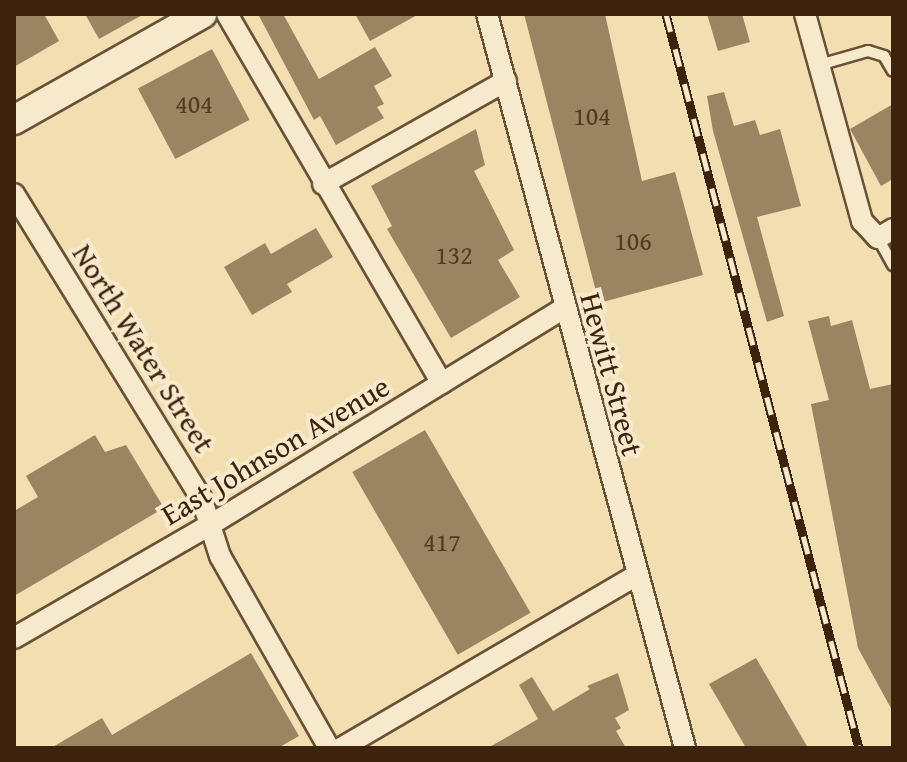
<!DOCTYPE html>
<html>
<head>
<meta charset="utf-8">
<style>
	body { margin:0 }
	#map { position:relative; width:907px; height:762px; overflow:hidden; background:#f2dfb1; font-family:"Gentium Book Plus",serif }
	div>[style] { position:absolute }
	.building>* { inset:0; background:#9b8462; transform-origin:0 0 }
	.roads { filter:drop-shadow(2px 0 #6a5136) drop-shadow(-2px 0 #6a5136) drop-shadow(0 2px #6a5136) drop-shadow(0 -2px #6a5136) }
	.lane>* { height:10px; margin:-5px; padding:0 5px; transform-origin:5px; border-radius:5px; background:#f7eacc }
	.street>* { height:20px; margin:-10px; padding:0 10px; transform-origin:10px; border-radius:10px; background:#f7eacc }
	.secondary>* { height:28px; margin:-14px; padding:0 14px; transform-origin:14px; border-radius:14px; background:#f7eacc }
	.rail>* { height:9px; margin-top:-4.5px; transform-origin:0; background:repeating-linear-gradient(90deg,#f7eacc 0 18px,#3d220d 0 36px); box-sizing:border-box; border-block:2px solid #3d220d }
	span { translate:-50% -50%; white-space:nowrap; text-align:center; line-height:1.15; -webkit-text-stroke:8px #f7eacc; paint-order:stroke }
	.number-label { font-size:26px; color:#543a22 }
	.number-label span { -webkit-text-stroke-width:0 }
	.street-label { font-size:30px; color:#3d220d }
	.frame { position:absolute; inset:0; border:16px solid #3d220d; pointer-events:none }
</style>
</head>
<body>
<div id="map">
	<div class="building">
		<i style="clip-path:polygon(14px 14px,44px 14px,59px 41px,14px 67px)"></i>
		<i style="clip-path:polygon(85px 14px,144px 14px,99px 39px)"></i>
		<i style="clip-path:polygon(258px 14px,283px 14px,319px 79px,375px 47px,392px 76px,374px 86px,384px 104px,377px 107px,384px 118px,336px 145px,320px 116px,314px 120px)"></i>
		<i style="clip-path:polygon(355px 14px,419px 14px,370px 41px)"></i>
		<i style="clip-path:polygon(524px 14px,605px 14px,642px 181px,675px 172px,703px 275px,599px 303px)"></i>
		<i style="clip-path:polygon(707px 14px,742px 14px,750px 42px,718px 51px)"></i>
		<i style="left:212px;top:49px;width:80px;height:84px;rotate:62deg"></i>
		<i style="clip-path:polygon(724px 92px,734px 126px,755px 120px,760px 135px,780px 129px,801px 206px,757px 217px,784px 316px,767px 322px,713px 131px,707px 96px)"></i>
		<i style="clip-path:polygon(893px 104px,893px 179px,881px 186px,850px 129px)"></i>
		<i style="clip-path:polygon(476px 129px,485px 165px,474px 171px,514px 250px,498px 260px,520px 297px,451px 338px,387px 229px,392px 226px,371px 186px)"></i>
		<i style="clip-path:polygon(316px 228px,333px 257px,287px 284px,292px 292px,252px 315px,224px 267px,265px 243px,271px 254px)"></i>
		<i style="clip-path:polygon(829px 316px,831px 326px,852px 320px,870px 389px,893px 384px,893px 712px,858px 648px,811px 404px,829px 400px,808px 321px)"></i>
		<i style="left:425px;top:430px;width:211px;height:84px;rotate:60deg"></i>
		<i style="clip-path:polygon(95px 435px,105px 452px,126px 445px,164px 508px,14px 596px,14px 511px,38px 497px,26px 476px)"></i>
		<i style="clip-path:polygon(251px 653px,299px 736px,278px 748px,51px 748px,102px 718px,112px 735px)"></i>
		<i style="clip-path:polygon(756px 658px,808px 748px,746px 748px,709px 684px)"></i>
		<i style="clip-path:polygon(618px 673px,629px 710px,615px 718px,621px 728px,616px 731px,626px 748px,488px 748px,538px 719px,519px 685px,532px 677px,553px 711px,590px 689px,587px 686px)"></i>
	</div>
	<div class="roads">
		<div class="lane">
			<i style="left:819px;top:65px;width:51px;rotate:-15.9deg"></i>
			<i style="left:868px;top:51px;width:17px;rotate:17deg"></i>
			<i style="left:884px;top:56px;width:17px;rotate:59deg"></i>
			<i style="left:878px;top:238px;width:31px;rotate:61deg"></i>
		</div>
		<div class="street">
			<i style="left:227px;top:14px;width:427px;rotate:59.8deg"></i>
			<i style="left:487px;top:14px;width:760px;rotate:74.9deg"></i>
			<i style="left:805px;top:14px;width:215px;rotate:74.6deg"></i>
			<i style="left:862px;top:221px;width:23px;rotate:47deg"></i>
			<i style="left:878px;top:238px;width:17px;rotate:-31deg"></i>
			<i style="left:323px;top:184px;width:210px;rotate:-29.4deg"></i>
			<i style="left:14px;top:194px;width:359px;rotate:58.4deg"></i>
			<i style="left:202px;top:500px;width:59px;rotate:72.2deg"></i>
			<i style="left:220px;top:556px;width:221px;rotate:60.4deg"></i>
			<i style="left:14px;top:638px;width:226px;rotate:-30deg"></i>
			<i style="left:210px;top:525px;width:415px;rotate:-31.5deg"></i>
			<i style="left:341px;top:748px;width:341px;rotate:-30.3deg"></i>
		</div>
		<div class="secondary">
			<i style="left:14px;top:120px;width:216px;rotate:-29.4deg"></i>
		</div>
	</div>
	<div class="rail">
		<i style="left:666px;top:14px;width:759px;rotate:75.27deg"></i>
	</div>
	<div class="number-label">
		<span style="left:194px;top:104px">404</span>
		<span style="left:592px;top:116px">104</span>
		<span style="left:633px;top:241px">106</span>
		<span style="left:454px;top:255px">132</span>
		<span style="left:442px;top:542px">417</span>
	</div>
	<div class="street-label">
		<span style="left:144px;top:348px;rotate:58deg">North Water Street</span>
		<span style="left:612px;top:374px;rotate:75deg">Hewitt Street</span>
		<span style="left:275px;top:450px;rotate:-31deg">East Johnson Avenue</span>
	</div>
	<div class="frame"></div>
</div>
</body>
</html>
